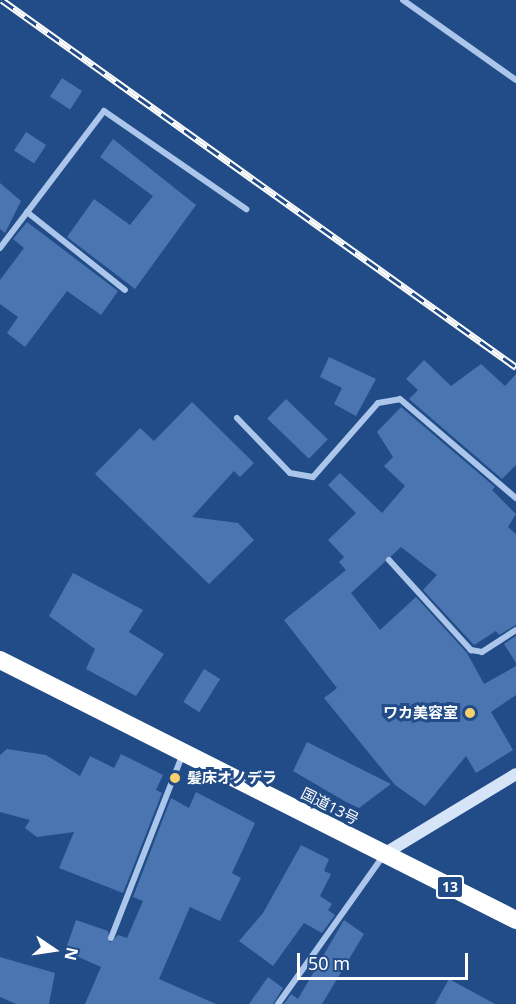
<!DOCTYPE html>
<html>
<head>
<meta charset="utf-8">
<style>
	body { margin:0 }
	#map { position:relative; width:516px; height:1004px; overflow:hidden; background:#214c87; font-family:"Noto Sans","Noto Sans JP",sans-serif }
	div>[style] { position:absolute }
	.building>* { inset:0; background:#4a75b0; transform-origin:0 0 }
	.street>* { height:6px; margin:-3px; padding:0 3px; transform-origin:3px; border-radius:3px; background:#abc6ea }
	.secondary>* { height:12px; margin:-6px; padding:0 6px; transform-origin:6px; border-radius:6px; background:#d6e4f8 }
	.highway>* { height:18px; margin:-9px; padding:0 9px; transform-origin:9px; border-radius:9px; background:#fff }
	.rail>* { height:7px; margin-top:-3.5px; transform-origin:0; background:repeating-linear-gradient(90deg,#214c87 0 14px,#fff 0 28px); box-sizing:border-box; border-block:2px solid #fff }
	.dots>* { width:16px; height:16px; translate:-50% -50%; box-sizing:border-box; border:3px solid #214c87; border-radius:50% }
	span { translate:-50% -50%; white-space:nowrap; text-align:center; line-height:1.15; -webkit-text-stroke:6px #214c87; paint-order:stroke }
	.shield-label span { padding:2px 4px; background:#214c87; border:2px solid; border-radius:4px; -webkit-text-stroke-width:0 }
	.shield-label { font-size:14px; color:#fff; font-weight:700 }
	.poi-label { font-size:15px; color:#fff; font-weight:700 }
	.right { translate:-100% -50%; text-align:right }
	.left { translate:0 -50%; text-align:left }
	.street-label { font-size:15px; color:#fff }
	.north { position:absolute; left:24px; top:920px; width:60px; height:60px; -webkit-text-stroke:4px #214c87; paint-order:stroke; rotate:103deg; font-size:16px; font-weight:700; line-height:24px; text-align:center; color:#fff }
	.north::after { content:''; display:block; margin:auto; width:21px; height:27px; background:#fff; clip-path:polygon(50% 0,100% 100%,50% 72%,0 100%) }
	.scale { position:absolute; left:297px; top:953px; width:171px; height:27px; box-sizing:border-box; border:3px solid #fff; border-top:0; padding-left:8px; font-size:18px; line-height:21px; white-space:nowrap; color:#fff; -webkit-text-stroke:4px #214c87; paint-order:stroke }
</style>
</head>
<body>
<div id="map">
	<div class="building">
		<i style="left:62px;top:78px;width:24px;height:22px;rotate:33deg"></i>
		<i style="left:26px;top:132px;width:24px;height:22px;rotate:33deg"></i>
		<i style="clip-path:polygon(113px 139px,196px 205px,135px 289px,67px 237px,94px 199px,130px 225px,153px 196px,100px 157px)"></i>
		<i style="clip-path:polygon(0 183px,21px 201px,5px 233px,0 229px)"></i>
		<i style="clip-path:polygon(27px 222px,118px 291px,101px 315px,67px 291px,25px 347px,7px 333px,18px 317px,0 304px,0 280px,24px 248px,13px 239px)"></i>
		<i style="clip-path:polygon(329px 357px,376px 379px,356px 416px,334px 404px,342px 388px,320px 377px)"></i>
		<i style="clip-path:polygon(424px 360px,451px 386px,481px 364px,505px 386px,516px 374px,516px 465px,502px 479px,409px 399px,418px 390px,406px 379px)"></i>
		<i style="left:286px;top:399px;width:58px;height:27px;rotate:44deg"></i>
		<i style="clip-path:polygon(192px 402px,254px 463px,240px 477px,234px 471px,192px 517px,238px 523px,254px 540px,209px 584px,95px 474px,140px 428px,154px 441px)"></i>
		<i style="clip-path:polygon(401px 407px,495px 487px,492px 490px,516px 514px,508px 527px,516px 534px,516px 625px,499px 635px,496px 631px,474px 645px,423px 590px,437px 575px,401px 547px,351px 593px,380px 630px,416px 597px,467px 653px,484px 684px,516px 666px,516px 695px,491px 712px,513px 750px,476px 773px,466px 756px,425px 806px,395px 785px,324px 698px,337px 688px,284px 620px,346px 570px,339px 562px,344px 557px,328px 540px,356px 513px,328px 485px,340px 473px,382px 513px,405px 486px,384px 466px,393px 457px,377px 432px)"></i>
		<i style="clip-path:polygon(73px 573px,143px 610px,129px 632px,164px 654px,136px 696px,86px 669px,95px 649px,49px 616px)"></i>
		<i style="clip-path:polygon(516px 636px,516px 663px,504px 644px)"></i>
		<i style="left:204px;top:669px;width:19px;height:39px;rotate:32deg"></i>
		<i style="clip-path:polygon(307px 742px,391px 784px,359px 808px,346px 802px,293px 771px)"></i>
		<i style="clip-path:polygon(7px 749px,46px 755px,80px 776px,90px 756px,114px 768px,121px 754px,163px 775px,156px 790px,162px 793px,123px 893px,59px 868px,74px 832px,37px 837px,25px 828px,30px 820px,0 812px,0 755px)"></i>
		<i style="clip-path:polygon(196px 792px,255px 823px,232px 873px,241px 878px,220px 921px,190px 907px,159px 979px,216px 1004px,85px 1004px,101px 967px,65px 951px,76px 920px,108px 931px,110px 943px,118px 935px,127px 938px,143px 901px,133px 897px,171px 798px,189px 808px)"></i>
		<i style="clip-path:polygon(301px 845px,329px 859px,324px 871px,331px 874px,320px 896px,332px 904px,328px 910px,335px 915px,322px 933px,304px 923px,273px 966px,239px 941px,263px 913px)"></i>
		<i style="clip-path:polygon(344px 920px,364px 934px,322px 1004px,284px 1004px,291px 994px,298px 999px)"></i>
		<i style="clip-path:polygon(0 957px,55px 973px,49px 1004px,16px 1004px,0 997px)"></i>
		<i style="clip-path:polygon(268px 977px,283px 988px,273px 1004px,249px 1004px)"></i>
		<i style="clip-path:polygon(449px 979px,495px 1004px,435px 1004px)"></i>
	</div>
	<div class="street">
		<i style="left:403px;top:0;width:138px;rotate:35.3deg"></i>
		<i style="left:27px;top:212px;width:125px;rotate:38.5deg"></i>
		<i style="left:0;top:248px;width:172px;rotate:-52.8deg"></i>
		<i style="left:104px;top:111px;width:173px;rotate:34.6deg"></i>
		<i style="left:237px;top:418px;width:76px;rotate:46.1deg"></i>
		<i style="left:290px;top:473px;width:23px;rotate:10deg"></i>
		<i style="left:313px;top:477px;width:98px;rotate:-48.7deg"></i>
		<i style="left:378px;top:403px;width:22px;rotate:-10deg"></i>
		<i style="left:400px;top:399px;width:153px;rotate:40.5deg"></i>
		<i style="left:389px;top:560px;width:122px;rotate:47.7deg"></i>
		<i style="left:471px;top:650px;width:11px;rotate:10deg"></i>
		<i style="left:482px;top:652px;width:40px;rotate:-32.9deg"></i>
		<i style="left:111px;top:938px;width:195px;rotate:-68.7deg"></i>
		<i style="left:278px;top:1004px;width:183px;rotate:-54.6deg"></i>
	</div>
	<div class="secondary">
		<i style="left:384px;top:854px;width:154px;rotate:-31.2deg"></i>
	</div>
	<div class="highway">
		<i style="left:0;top:660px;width:578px;rotate:26.74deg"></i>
	</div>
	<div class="rail">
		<i style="left:2px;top:0;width:632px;rotate:35.53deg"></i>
	</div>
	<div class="dots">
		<i style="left:470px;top:713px;background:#f7d26d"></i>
		<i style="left:175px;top:778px;background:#f7d26d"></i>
	</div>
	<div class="shield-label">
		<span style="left:450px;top:887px">13</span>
	</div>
	<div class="poi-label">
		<span class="right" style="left:458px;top:713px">ワカ美容室</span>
		<span class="left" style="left:187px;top:778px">髪床オノデラ</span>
	</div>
	<div class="street-label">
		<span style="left:330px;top:806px;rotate:27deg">国道13号</span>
	</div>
	<div class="north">N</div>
	<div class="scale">50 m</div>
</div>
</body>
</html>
